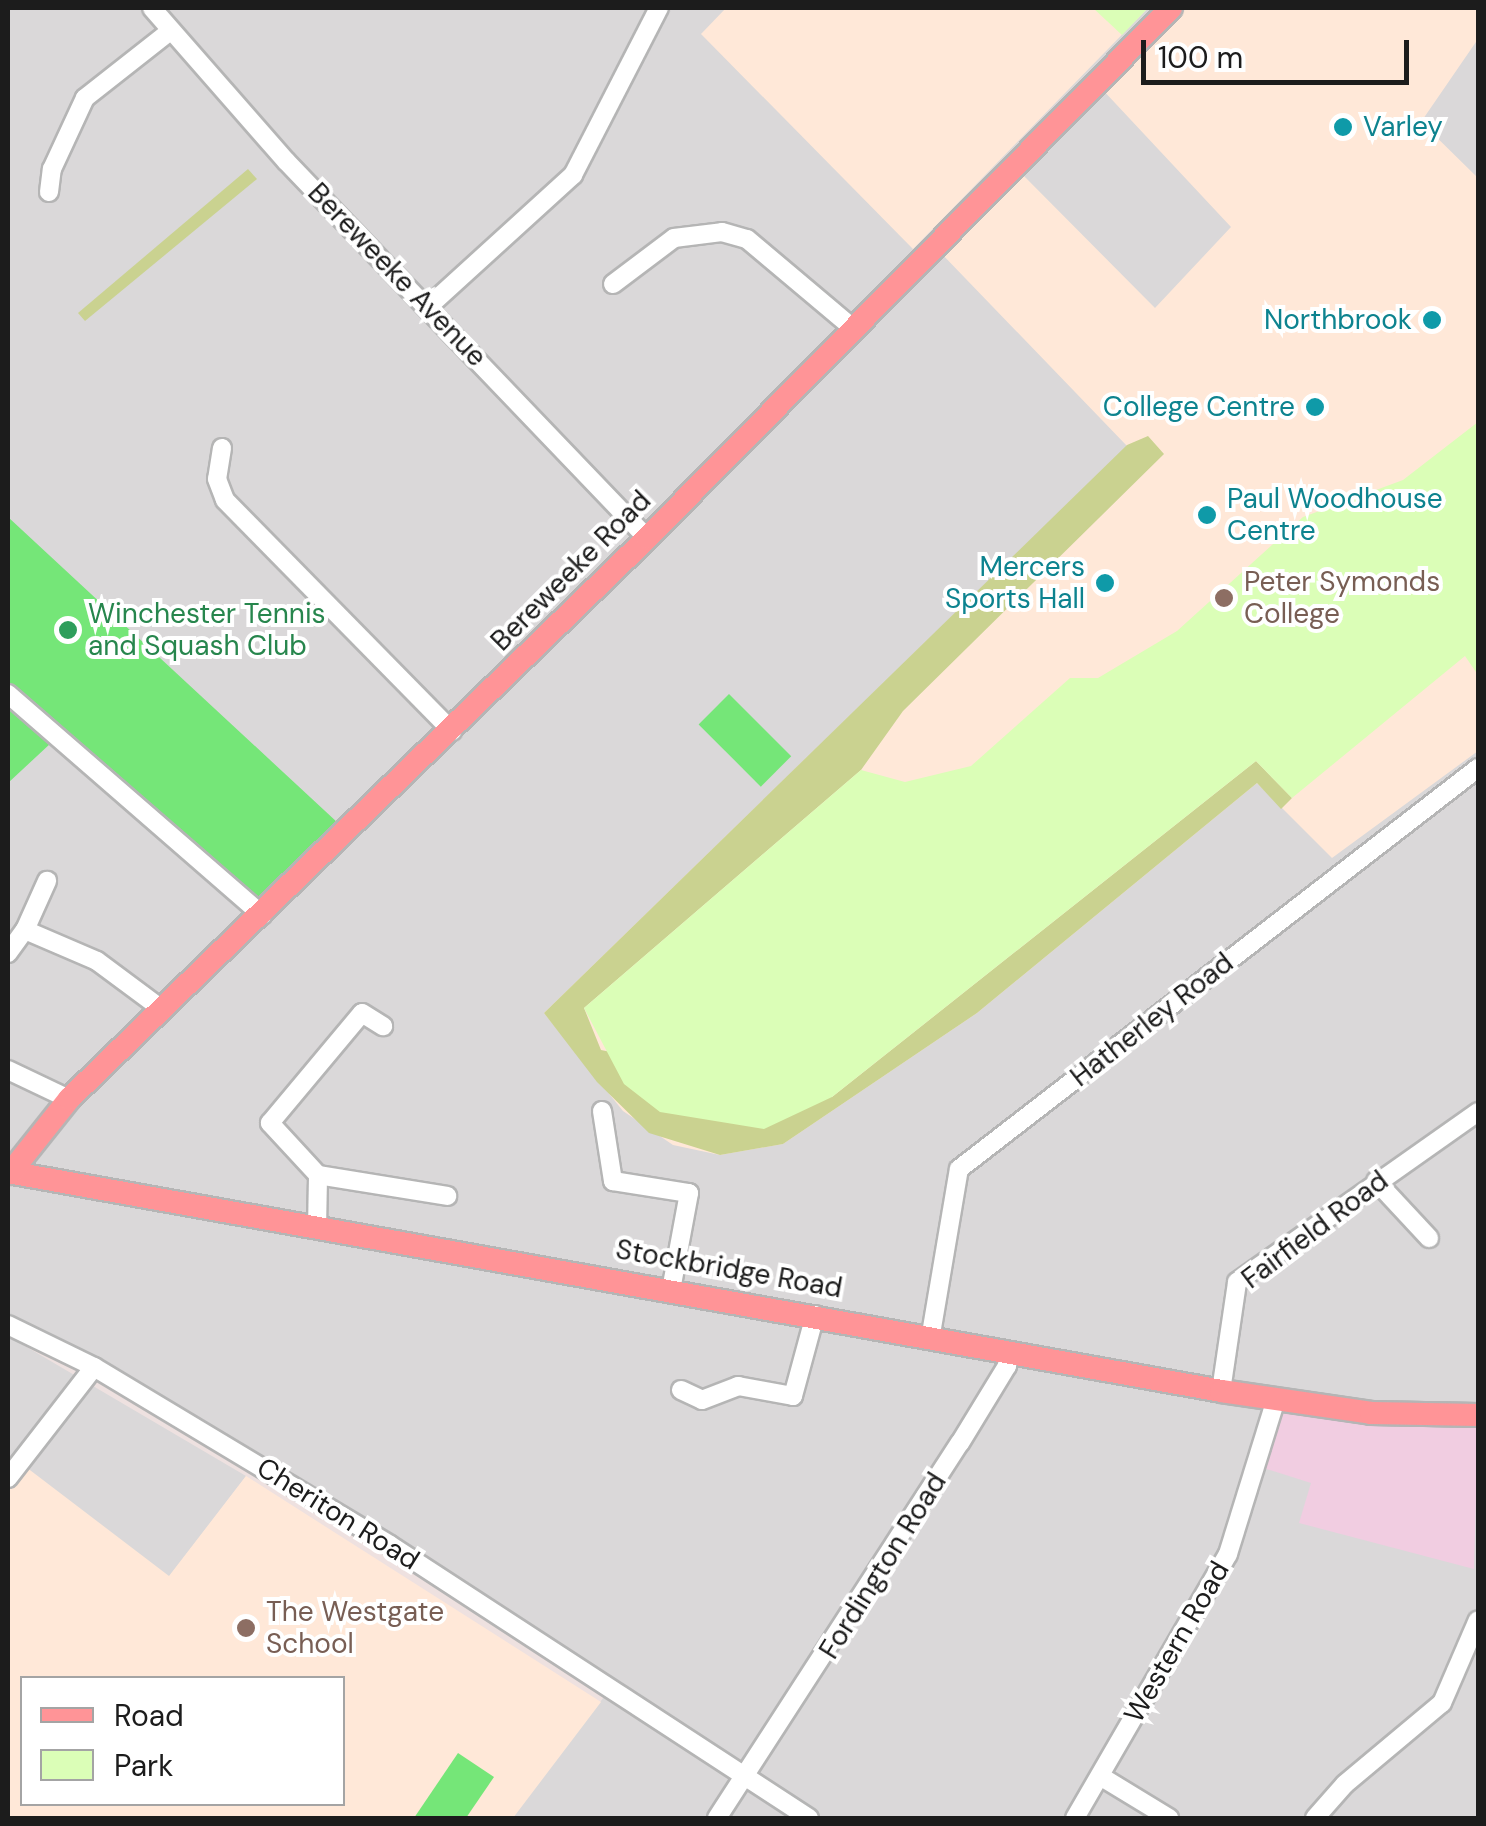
<!DOCTYPE html>
<html>
<head>
<meta charset="utf-8">
<style>
	body { margin:0 }
	#map { position:relative; width:1486px; height:1826px; overflow:hidden; background:#eee1e0; font-family:"DM Sans",sans-serif }
	div>[style] { position:absolute }
	.residential>* { inset:0; background:#dad8d9 }
	.commercial>* { inset:0; background:#f1cde1 }
	.education>* { inset:0; background:#ffe8d8 }
	.forest>* { inset:0; background:#cad290 }
	.park>* { inset:0; background:#dbfeb7 }
	.pitch>* { inset:0; background:#75e678; transform-origin:0 0 }
	.roads { filter:drop-shadow(2px 0 #b5b5b5) drop-shadow(-2px 0 #b5b5b5) drop-shadow(0 2px #b5b5b5) drop-shadow(0 -2px #b5b5b5) }
	.minor>* { height:18px; margin:-9px; padding:0 9px; transform-origin:9px; border-radius:9px; background:#fff }
	.major>* { height:22px; margin:-11px; padding:0 11px; transform-origin:11px; border-radius:11px; background:#ff9497 }
	.dots>* { width:28px; height:28px; translate:-50% -50%; box-sizing:border-box; border:5px solid #fff; border-radius:50% }
	span { translate:-50% -50%; white-space:nowrap; text-align:center; line-height:1.15; -webkit-text-stroke:8px #fff; paint-order:stroke }
	.culture-label { font-size:28px; color:#0d838f }
	.left { translate:0 -50%; text-align:left }
	.right { translate:-100% -50%; text-align:right }
	.street-label { font-size:28px; color:#1c1c1c }
	.education-label { font-size:28px; color:#785e54 }
	.leisure-label { font-size:28px; color:#27864d }
	.frame { position:absolute; inset:0; border:10px solid #1c1c1c; pointer-events:none }
	.legend { position:absolute; left:20px; top:1676px; width:325px; height:130px; box-sizing:border-box; background:#fff; border:2px solid #a4a4a4; margin:0; padding:12px 18px; list-style:none; font-size:30px; color:#1c1c1c }
	.legend li { display:flex; align-items:center; gap:20px; height:50px }
	.legend b { width:50px; border:2px solid #a4a4a4 }
	.scale { position:absolute; left:1141px; top:40px; width:268px; height:45px; box-sizing:border-box; border:5px solid #1c1c1c; border-top:0; padding-left:12px; font-size:30px; line-height:35px; white-space:nowrap; color:#1c1c1c; -webkit-text-stroke:8px #fff; paint-order:stroke }
</style>
</head>
<body>
<div id="map">
	<div class="residential">
		<i style="clip-path:polygon(8px 8px,1478px 8px,1478px 1818px,512px 1818px,607px 1693px,390px 1545px,8px 1325px)"></i>
		<i style="clip-path:polygon(8px 1336px,246px 1476px,169px 1577px,22px 1465px,8px 1483px)"></i>
	</div>
	<div class="commercial">
		<i style="clip-path:polygon(1276px 1408px,1478px 1425px,1474px 1569px,1299px 1523px,1311px 1483px,1257px 1466px)"></i>
	</div>
	<div class="education">
		<i style="clip-path:polygon(726px 8px,1148px 8px,913px 249px,701px 34px)"></i>
		<i style="clip-path:polygon(1181px 8px,1478px 8px,1478px 39px,1421px 122px,1478px 178px,1478px 751px,1332px 858px,1257px 783px,977px 1013px,783px 1144px,720px 1155px,673px 1145px,623px 1111px,544px 1013px,1127px 446px,939px 251px,1019px 171px,1155px 308px,1231px 227px,1101px 88px)"></i>
		<i style="clip-path:polygon(evenodd,22px 1464px,169px 1576px,246px 1476px,601px 1702px,513px 1818px,8px 1818px,8px 1483px,22px 1464px,22px 1678px,342px 1678px,342px 1804px,22px 1804px,22px 1678px)"></i>
	</div>
	<div class="forest">
		<i style="clip-path:polygon(248px 169px,257px 179px,85px 321px,78px 313px)"></i>
		<i style="clip-path:polygon(1148px 436px,1164px 454px,903px 711px,861px 770px,584px 1008px,601px 1050px,832px 1097px,1256px 761px,1292px 798px,1281px 809px,1257px 783px,977px 1013px,783px 1144px,720px 1155px,649px 1133px,597px 1082px,544px 1013px,1127px 445px)"></i>
	</div>
	<div class="park">
		<i style="clip-path:polygon(1093px 8px,1148px 8px,1122px 35px)"></i>
		<i style="clip-path:polygon(1478px 422px,1478px 675px,1465px 656px,1292px 798px,1256px 761px,832px 1097px,764px 1129px,660px 1112px,624px 1084px,584px 1008px,861px 770px,905px 782px,971px 766px,1070px 678px,1098px 678px,1177px 631px,1303px 517px,1403px 480px)"></i>
	</div>
	<div class="pitch">
		<i style="clip-path:polygon(8px 517px,338px 823px,247px 916px,51px 743px,8px 783px)"></i>
		<i style="left:729px;top:694px;width:88px;height:43px;rotate:45deg"></i>
		<i style="clip-path:polygon(458px 1753px,494px 1777px,466px 1818px,414px 1818px)"></i>
	</div>
	<div class="roads">
		<div class="minor">
			<i style="left:152px;top:8px;width:203px;rotate:48.8deg"></i>
			<i style="left:286px;top:161px;width:522px;rotate:46.24deg"></i>
			<i style="left:49px;top:192px;width:23px;rotate:-83deg"></i>
			<i style="left:52px;top:169px;width:78px;rotate:-65.1deg"></i>
			<i style="left:85px;top:98px;width:108px;rotate:-38.2deg"></i>
			<i style="left:613px;top:284px;width:76px;rotate:-37deg"></i>
			<i style="left:674px;top:238px;width:48px;rotate:-7.1deg"></i>
			<i style="left:722px;top:232px;width:26px;rotate:16deg"></i>
			<i style="left:747px;top:239px;width:140px;rotate:40.1deg"></i>
			<i style="left:429px;top:306px;width:195px;rotate:-42.3deg"></i>
			<i style="left:573px;top:175px;width:188px;rotate:-62.8deg"></i>
			<i style="left:222px;top:448px;width:31px;rotate:99deg"></i>
			<i style="left:217px;top:479px;width:22px;rotate:69deg"></i>
			<i style="left:225px;top:500px;width:324px;rotate:45.5deg"></i>
			<i style="left:8px;top:694px;width:337px;rotate:41deg"></i>
			<i style="left:25px;top:930px;width:54px;rotate:-65.8deg"></i>
			<i style="left:8px;top:953px;width:29px;rotate:-54deg"></i>
			<i style="left:25px;top:930px;width:78px;rotate:23.3deg"></i>
			<i style="left:97px;top:961px;width:82px;rotate:36.6deg"></i>
			<i style="left:8px;top:1070px;width:68px;rotate:25.4deg"></i>
			<i style="left:602px;top:1111px;width:71px;rotate:81.1deg"></i>
			<i style="left:613px;top:1181px;width:77px;rotate:9deg"></i>
			<i style="left:689px;top:1193px;width:99px;rotate:100.5deg"></i>
			<i style="left:318px;top:1175px;width:131px;rotate:9.2deg"></i>
			<i style="left:1376px;top:1181px;width:78px;rotate:47.1deg"></i>
			<i style="left:317px;top:1229px;width:54px;rotate:-88.9deg"></i>
			<i style="left:318px;top:1175px;width:71px;rotate:-132.7deg"></i>
			<i style="left:270px;top:1123px;width:143px;rotate:-50.1deg"></i>
			<i style="left:362px;top:1013px;width:25px;rotate:32deg"></i>
			<i style="left:8px;top:1325px;width:96px;rotate:26deg"></i>
			<i style="left:94px;top:1367px;width:345px;rotate:31deg"></i>
			<i style="left:390px;top:1545px;width:500px;rotate:33.09deg"></i>
			<i style="left:931px;top:1334px;width:167px;rotate:-80.4deg"></i>
			<i style="left:959px;top:1169px;width:656px;rotate:-37.69deg"></i>
			<i style="left:681px;top:1390px;width:23px;rotate:25deg"></i>
			<i style="left:702px;top:1400px;width:39px;rotate:-21deg"></i>
			<i style="left:738px;top:1386px;width:56px;rotate:10.3deg"></i>
			<i style="left:793px;top:1396px;width:84px;rotate:-74.8deg"></i>
			<i style="left:1221px;top:1391px;width:110px;rotate:-81.6deg"></i>
			<i style="left:1237px;top:1282px;width:295px;rotate:-35.2deg"></i>
			<i style="left:8px;top:1478px;width:140px;rotate:-52.2deg"></i>
			<i style="left:1100px;top:1776px;width:81px;rotate:31.3deg"></i>
			<i style="left:717px;top:1818px;width:447px;rotate:-57.1deg"></i>
			<i style="left:960px;top:1443px;width:90px;rotate:-58.6deg"></i>
			<i style="left:1007px;top:1366px;width:15px;rotate:-82deg"></i>
			<i style="left:1075px;top:1818px;width:305px;rotate:-59.9deg"></i>
			<i style="left:1228px;top:1554px;width:162px;rotate:-72.8deg"></i>
			<i style="left:1315px;top:1818px;width:45px;rotate:-48.6deg"></i>
			<i style="left:1345px;top:1784px;width:126px;rotate:-39.9deg"></i>
			<i style="left:1442px;top:1703px;width:90px;rotate:-66.6deg"></i>
		</div>
		<div class="major">
			<i style="left:8px;top:1172px;width:1233px;rotate:10.23deg"></i>
			<i style="left:1221px;top:1391px;width:152px;rotate:8.3deg"></i>
			<i style="left:1371px;top:1413px;width:107px;rotate:1.1deg"></i>
			<i style="left:10px;top:1173px;width:95px;rotate:-51.4deg"></i>
			<i style="left:69px;top:1099px;width:805px;rotate:-44.14deg"></i>
			<i style="left:647px;top:538px;width:745px;rotate:-45.33deg"></i>
		</div>
	</div>
	<div class="dots">
		<i style="left:1343px;top:127px;background:#0f9aa8"></i>
		<i style="left:1432px;top:320px;background:#0f9aa8"></i>
		<i style="left:1315px;top:407px;background:#0f9aa8"></i>
		<i style="left:1207px;top:515px;background:#0f9aa8"></i>
		<i style="left:1105px;top:583px;background:#0f9aa8"></i>
		<i style="left:1224px;top:598px;background:#8d6e63"></i>
		<i style="left:68px;top:630px;background:#2e9e5b"></i>
		<i style="left:246px;top:1628px;background:#8d6e63"></i>
	</div>
	<div class="culture-label">
		<span class="left" style="left:1363px;top:127px">Varley</span>
		<span class="right" style="left:1412px;top:320px">Northbrook</span>
		<span class="right" style="left:1295px;top:407px">College Centre</span>
		<span class="left" style="left:1227px;top:515px">Paul Woodhouse<br>Centre</span>
		<span class="right" style="left:1085px;top:583px">Mercers<br>Sports Hall</span>
	</div>
	<div class="street-label">
		<span style="left:397px;top:275px;rotate:46deg">Bereweeke Avenue</span>
		<span style="left:571px;top:571px;rotate:-45deg">Bereweeke Road</span>
		<span style="left:1152px;top:1020px;rotate:-38deg">Hatherley Road</span>
		<span style="left:1315px;top:1230px;rotate:-37deg">Fairfield Road</span>
		<span style="left:729px;top:1269px;rotate:10deg">Stockbridge Road</span>
		<span style="left:338px;top:1514px;rotate:32deg">Cheriton Road</span>
		<span style="left:883px;top:1566px;rotate:-58deg">Fordington Road</span>
		<span style="left:1177px;top:1642px;rotate:-60deg">Western Road</span>
	</div>
	<div class="education-label">
		<span class="left" style="left:1244px;top:598px">Peter Symonds<br>College</span>
		<span class="left" style="left:266px;top:1628px">The Westgate<br>School</span>
	</div>
	<div class="leisure-label">
		<span class="left" style="left:88px;top:630px">Winchester Tennis<br>and Squash Club</span>
	</div>
	<div class="frame"></div>
	<ul class="legend">
	<li><b style="height:12px;background:#ff9497"></b>Road</li>
	<li><b style="height:28px;background:#dbfeb7"></b>Park</li>
	</ul>
	<div class="scale">100 m</div>
</div>
</body>
</html>
